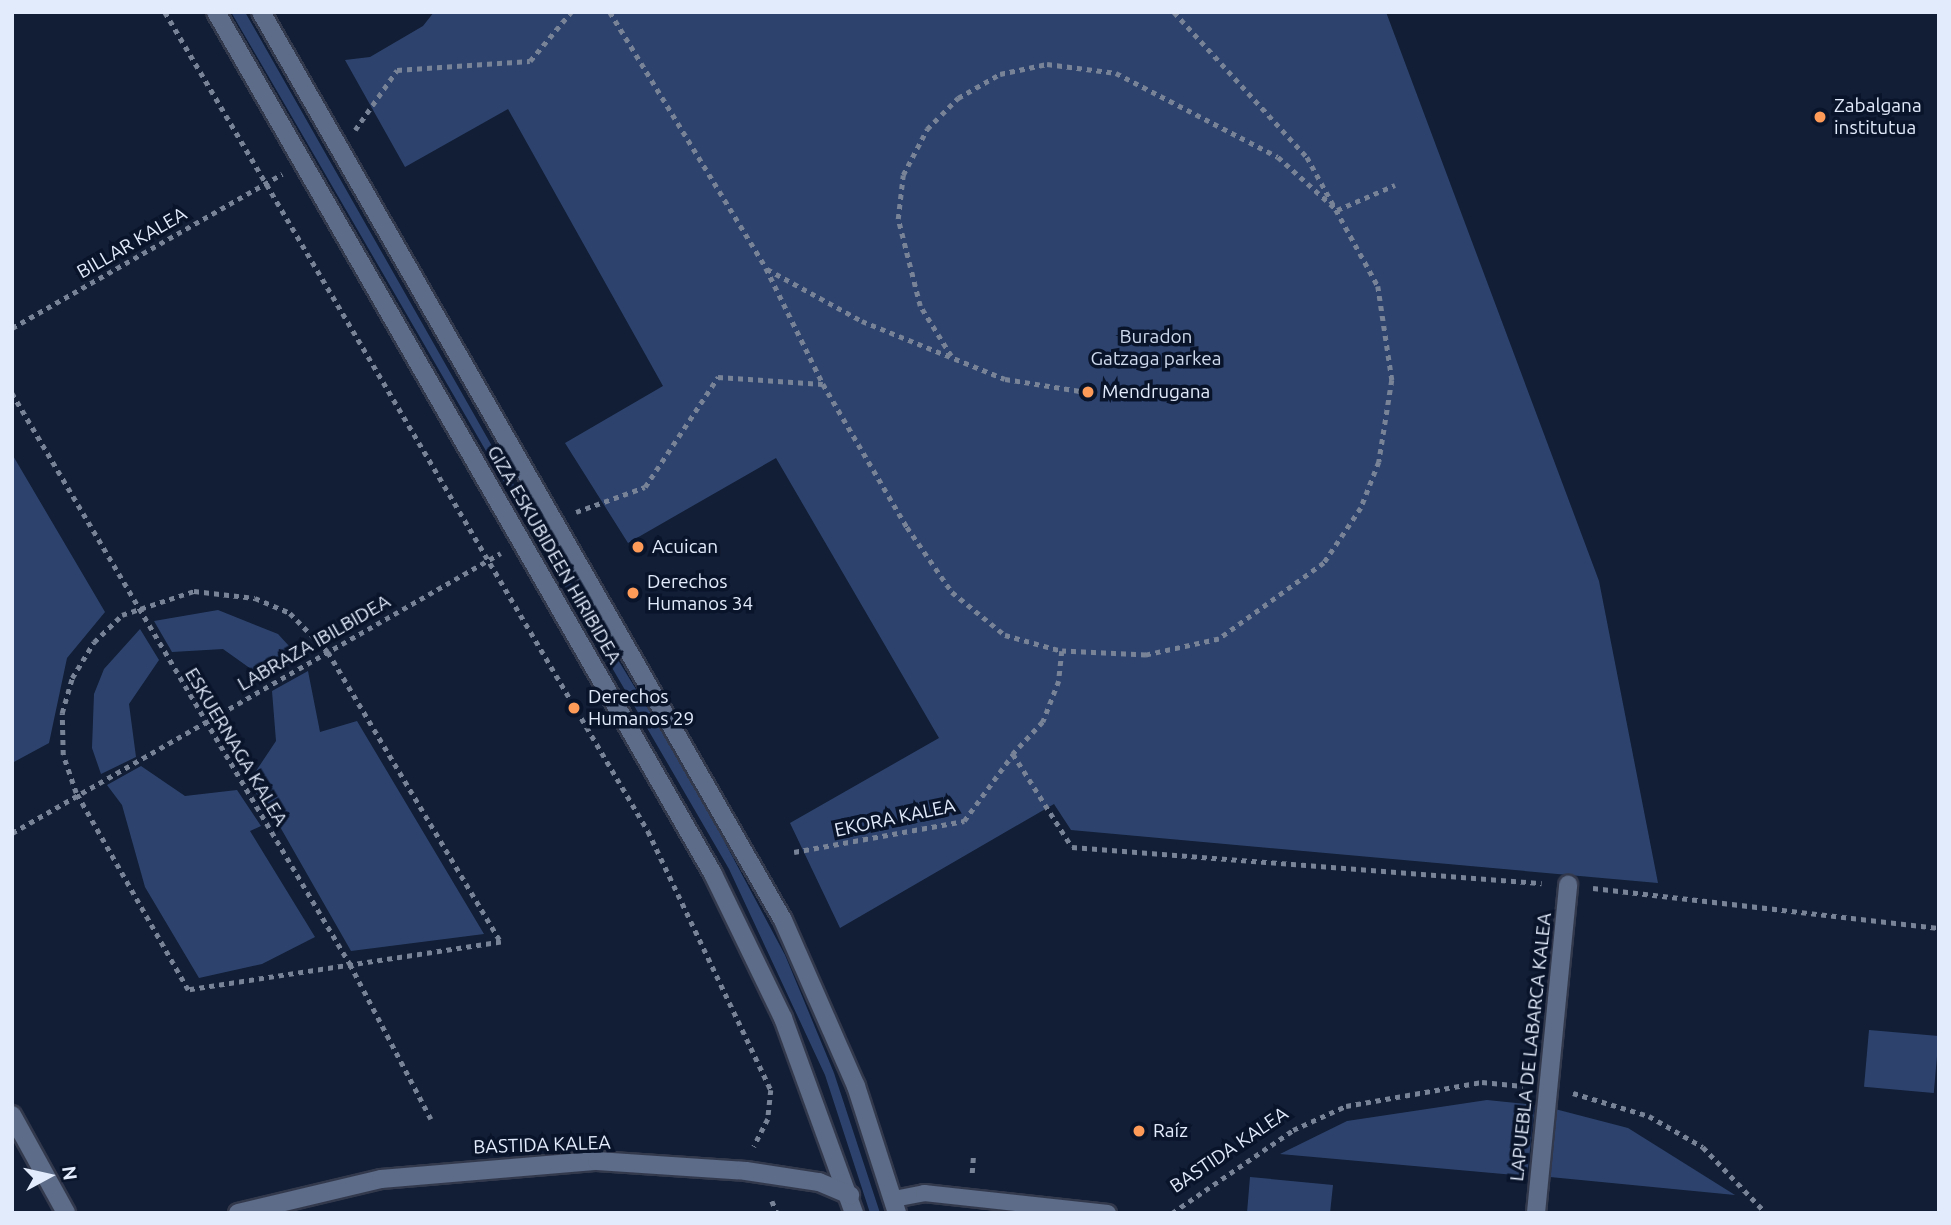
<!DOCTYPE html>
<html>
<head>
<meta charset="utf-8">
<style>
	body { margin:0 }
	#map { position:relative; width:1951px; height:1225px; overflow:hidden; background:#121e35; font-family:Ubuntu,sans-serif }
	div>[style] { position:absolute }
	.green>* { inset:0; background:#2d436e; transform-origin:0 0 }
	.path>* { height:4.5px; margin-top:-2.25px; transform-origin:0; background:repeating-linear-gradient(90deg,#798397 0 5px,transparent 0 10px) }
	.roads { filter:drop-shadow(2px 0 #33394d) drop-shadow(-2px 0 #33394d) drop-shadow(0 2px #33394d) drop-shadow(0 -2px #33394d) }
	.lane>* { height:16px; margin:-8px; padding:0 8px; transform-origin:8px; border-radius:8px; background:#5d6c88 }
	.street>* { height:18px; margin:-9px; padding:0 9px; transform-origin:9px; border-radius:9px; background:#5d6c88 }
	.dots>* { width:19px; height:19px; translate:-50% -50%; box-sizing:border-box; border:4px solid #09142b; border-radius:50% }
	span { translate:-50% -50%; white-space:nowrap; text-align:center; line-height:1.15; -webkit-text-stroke:7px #09142b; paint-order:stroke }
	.poi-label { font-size:19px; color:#e2ebfb }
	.left { translate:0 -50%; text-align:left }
	.street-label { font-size:19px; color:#e2ebfb }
	.park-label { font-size:19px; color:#ced9ed }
	.frame { position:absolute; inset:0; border:14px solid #e2ebfb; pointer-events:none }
	.north { position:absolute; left:14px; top:1141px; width:70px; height:70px; -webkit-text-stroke:5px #09142b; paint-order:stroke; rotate:82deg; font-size:19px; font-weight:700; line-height:28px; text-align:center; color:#e2ebfb }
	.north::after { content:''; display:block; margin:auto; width:24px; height:32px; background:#e2ebfb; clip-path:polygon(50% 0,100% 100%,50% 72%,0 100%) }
</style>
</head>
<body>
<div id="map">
	<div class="green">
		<i style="clip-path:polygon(231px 12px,245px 12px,558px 562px,691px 779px,785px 955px,834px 1073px,880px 1213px,870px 1213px,825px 1075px,729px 869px)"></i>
		<i style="clip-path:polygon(434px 12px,1386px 12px,1599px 581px,1658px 883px,1071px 830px,1054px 804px,840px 928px,790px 823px,939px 738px,776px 458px,628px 543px,565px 443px,663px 386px,508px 109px,405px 167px,345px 60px,370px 57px,423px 26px)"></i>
		<i style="clip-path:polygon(12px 454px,105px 612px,67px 658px,49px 743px,12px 763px)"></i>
		<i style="clip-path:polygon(218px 610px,278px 634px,300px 658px,265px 679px,223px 649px,172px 652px,154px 621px)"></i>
		<i style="clip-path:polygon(140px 629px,159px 660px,129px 704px,136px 757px,101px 774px,92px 748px,94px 694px,104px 669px)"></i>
		<i style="clip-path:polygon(308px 671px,320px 732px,357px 721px,484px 934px,351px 951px,275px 818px,248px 783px,276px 741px,272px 691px)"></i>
		<i style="clip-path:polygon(141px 766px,185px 796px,237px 790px,261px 826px,250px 831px,315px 937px,262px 964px,199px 978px,145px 887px,122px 805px,107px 785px)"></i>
		<i style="left:1869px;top:1030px;width:70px;height:57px;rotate:5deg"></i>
		<i style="clip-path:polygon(1487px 1100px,1535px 1105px,1527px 1176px,1280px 1154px,1347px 1121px)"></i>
		<i style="clip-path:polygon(1555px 1109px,1628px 1128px,1735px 1195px,1550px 1177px)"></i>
		<i style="clip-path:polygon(1250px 1177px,1333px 1185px,1330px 1213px,1247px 1213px)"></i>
	</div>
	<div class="path">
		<i style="left:165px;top:12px;width:951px;rotate:59.47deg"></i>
		<i style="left:648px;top:831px;width:287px;rotate:64.6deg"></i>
		<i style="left:771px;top:1090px;width:29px;rotate:96deg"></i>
		<i style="left:768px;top:1119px;width:31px;rotate:117deg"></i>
		<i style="left:610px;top:12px;width:300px;rotate:58.6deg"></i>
		<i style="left:766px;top:268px;width:129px;rotate:63.8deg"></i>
		<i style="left:823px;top:384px;width:166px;rotate:59.6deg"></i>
		<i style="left:907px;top:527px;width:79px;rotate:55.3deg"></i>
		<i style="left:952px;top:592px;width:68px;rotate:39.1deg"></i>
		<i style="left:1005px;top:635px;width:59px;rotate:15.7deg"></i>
		<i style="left:1174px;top:12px;width:197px;rotate:47.5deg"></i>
		<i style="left:1307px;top:157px;width:147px;rotate:61.2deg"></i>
		<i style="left:1378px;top:286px;width:95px;rotate:81.5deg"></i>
		<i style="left:1392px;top:380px;width:83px;rotate:99deg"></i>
		<i style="left:1379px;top:462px;width:49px;rotate:111.4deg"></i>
		<i style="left:1361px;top:508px;width:66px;rotate:123.9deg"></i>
		<i style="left:1324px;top:563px;width:130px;rotate:144.1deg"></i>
		<i style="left:1219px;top:639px;width:75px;rotate:167.6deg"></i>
		<i style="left:1146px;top:655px;width:84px;rotate:-177.3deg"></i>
		<i style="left:1062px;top:651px;width:30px;rotate:96deg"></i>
		<i style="left:1059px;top:681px;width:44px;rotate:111.3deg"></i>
		<i style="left:1043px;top:722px;width:44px;rotate:133.2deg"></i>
		<i style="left:1013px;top:754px;width:110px;rotate:57.6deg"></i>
		<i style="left:1072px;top:847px;width:471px;rotate:4.4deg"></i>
		<i style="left:355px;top:130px;width:73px;rotate:-55deg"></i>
		<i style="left:397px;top:70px;width:133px;rotate:-3.9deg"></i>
		<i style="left:530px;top:61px;width:64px;rotate:-50.1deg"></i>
		<i style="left:767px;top:269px;width:108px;rotate:28.7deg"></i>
		<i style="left:862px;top:321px;width:154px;rotate:22.1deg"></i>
		<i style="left:1005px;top:379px;width:76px;rotate:9.1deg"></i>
		<i style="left:12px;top:328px;width:311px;rotate:-29.7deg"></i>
		<i style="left:951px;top:356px;width:59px;rotate:-121.8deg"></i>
		<i style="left:920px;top:306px;width:90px;rotate:-104.2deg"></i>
		<i style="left:898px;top:219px;width:44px;rotate:-83.5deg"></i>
		<i style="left:903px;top:175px;width:52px;rotate:-62.4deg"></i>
		<i style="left:927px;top:129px;width:44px;rotate:-45deg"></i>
		<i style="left:958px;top:98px;width:48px;rotate:-29.7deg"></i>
		<i style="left:1000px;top:74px;width:48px;rotate:-12deg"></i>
		<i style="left:1047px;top:64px;width:70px;rotate:7.4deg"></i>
		<i style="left:1116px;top:73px;width:182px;rotate:27.4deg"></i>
		<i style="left:1278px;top:157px;width:79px;rotate:41.9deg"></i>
		<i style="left:1337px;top:210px;width:63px;rotate:-23.3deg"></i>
		<i style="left:12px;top:393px;width:664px;rotate:59.38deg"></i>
		<i style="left:350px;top:964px;width:175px;rotate:62.4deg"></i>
		<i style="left:576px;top:512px;width:73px;rotate:-19.9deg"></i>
		<i style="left:645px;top:487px;width:132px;rotate:-56.4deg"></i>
		<i style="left:718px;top:377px;width:105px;rotate:3.8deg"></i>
		<i style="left:194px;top:591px;width:61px;rotate:6.5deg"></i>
		<i style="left:255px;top:598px;width:38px;rotate:23deg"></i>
		<i style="left:290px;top:613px;width:54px;rotate:45.7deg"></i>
		<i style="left:328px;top:652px;width:338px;rotate:59.2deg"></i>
		<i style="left:501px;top:942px;width:317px;rotate:171.3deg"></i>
		<i style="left:188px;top:990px;width:227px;rotate:-119.6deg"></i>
		<i style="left:76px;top:793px;width:40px;rotate:-108.9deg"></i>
		<i style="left:63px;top:755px;width:42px;rotate:-91.4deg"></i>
		<i style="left:62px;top:713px;width:36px;rotate:-74deg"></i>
		<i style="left:72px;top:678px;width:42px;rotate:-58.6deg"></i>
		<i style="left:94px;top:642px;width:39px;rotate:-44deg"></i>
		<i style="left:122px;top:615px;width:76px;rotate:-18.4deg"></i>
		<i style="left:12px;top:833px;width:563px;rotate:-29.8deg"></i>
		<i style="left:794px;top:852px;width:173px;rotate:-10.3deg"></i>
		<i style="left:964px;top:821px;width:83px;rotate:-53.8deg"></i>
		<i style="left:1593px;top:888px;width:348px;rotate:6.6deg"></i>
		<i style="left:1573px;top:1093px;width:79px;rotate:16.8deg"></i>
		<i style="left:1649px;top:1116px;width:62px;rotate:29.9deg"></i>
		<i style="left:1703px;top:1147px;width:91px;rotate:46.3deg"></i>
		<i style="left:972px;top:1173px;width:16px;rotate:-86deg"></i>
		<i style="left:772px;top:1201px;width:13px;rotate:67deg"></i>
		<i style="left:1172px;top:1213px;width:147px;rotate:-34.4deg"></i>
		<i style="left:1293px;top:1130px;width:58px;rotate:-24.4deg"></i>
		<i style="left:1346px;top:1106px;width:138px;rotate:-10deg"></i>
		<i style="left:1482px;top:1082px;width:41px;rotate:5.6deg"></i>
	</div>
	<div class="roads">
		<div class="lane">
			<i style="left:894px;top:1199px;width:31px;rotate:-11deg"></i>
			<i style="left:924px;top:1193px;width:185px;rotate:6.2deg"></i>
		</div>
		<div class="street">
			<i style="left:216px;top:12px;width:995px;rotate:60.03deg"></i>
			<i style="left:713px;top:874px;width:160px;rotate:64.1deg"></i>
			<i style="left:783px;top:1018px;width:208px;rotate:70deg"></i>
			<i style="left:261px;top:12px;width:1047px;rotate:60.11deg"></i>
			<i style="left:783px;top:920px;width:181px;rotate:66.3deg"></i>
			<i style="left:856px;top:1086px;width:133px;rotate:72.1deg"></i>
			<i style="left:12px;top:1115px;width:112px;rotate:61.1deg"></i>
			<i style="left:238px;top:1213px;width:147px;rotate:-13.4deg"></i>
			<i style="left:381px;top:1179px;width:217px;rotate:-4.8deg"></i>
			<i style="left:597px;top:1161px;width:149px;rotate:3.8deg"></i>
			<i style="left:746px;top:1171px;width:74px;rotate:8.6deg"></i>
			<i style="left:819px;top:1182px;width:34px;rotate:23deg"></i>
			<i style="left:1536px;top:1213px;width:330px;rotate:-84.4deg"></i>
		</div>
	</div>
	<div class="dots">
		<i style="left:1820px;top:117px;background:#fe9b59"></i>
		<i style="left:1088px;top:392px;background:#fe9b59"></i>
		<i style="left:638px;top:547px;background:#fe9b59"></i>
		<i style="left:633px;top:593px;background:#fe9b59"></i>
		<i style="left:574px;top:708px;background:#fe9b59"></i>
		<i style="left:1139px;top:1131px;background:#fe9b59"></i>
	</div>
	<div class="poi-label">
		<span class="left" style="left:1834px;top:117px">Zabalgana<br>institutua</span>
		<span class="left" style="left:1102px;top:392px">Mendrugana</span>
		<span class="left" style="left:652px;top:547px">Acuican</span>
		<span class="left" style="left:647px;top:593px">Derechos<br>Humanos 34</span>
		<span class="left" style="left:588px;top:708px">Derechos<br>Humanos 29</span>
		<span class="left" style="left:1153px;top:1131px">Raíz</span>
	</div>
	<div class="street-label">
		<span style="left:132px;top:243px;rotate:-30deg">BILLAR KALEA</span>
		<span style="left:554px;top:555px;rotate:60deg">GIZA ESKUBIDEEN HIRIBIDEA</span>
		<span style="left:314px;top:643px;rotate:-30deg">LABRAZA IBILBIDEA</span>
		<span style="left:236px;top:747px;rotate:59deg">ESKUERNAGA KALEA</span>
		<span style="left:895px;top:818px;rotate:-12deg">EKORA KALEA</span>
		<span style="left:1531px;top:1047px;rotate:-84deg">LAPUEBLA DE LABARCA KALEA</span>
		<span style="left:542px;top:1145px;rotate:-2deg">BASTIDA KALEA</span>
		<span style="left:1229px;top:1150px;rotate:-34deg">BASTIDA KALEA</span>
	</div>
	<div class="park-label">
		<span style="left:1156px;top:348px">Buradon<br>Gatzaga parkea</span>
	</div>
	<div class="frame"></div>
	<div class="north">N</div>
</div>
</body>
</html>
